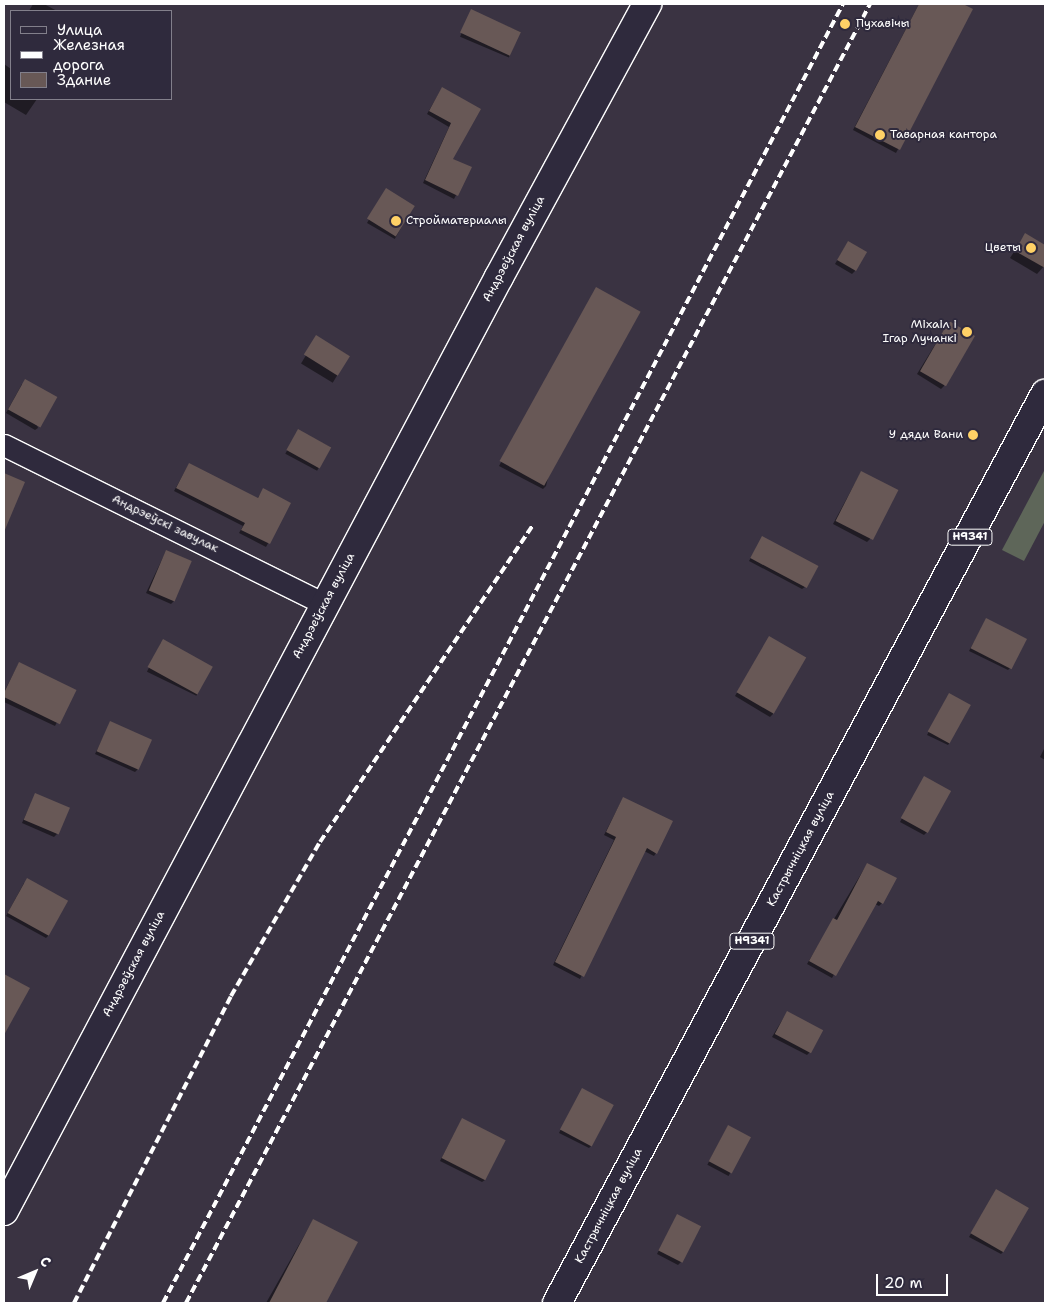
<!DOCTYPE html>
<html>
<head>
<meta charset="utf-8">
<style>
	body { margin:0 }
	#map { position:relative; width:1049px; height:1307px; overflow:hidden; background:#3a3342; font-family:"Shantell Sans",sans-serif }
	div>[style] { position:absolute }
	.green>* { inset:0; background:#5e6659 }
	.shadow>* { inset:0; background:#0007; transform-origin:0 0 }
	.building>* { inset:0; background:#685856; transform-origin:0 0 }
	.roads { filter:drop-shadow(1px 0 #fff) drop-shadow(-1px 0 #fff) drop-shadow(0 1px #fff) drop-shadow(0 -1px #fff) }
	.minor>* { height:21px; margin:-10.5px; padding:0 10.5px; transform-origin:10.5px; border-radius:10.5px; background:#2f2a3d }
	.secondary>* { height:28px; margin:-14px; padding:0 14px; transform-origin:14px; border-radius:14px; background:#2f2a3d }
	.primary>* { height:28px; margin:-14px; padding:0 14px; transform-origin:14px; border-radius:14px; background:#2f2a3d }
	.rail>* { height:4px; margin-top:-2px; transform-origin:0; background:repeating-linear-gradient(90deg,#fff 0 8px,transparent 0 12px) }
	.dots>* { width:14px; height:14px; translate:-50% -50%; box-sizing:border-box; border:2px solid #2f2a3d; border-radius:50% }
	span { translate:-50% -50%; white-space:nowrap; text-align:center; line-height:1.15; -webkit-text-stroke:4px #2f2a3d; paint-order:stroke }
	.shield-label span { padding:1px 4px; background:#2f2a3d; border:1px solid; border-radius:4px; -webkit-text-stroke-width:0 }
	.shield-label { font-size:11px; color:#fff; font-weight:700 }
	.poi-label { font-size:12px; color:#fff }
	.left { translate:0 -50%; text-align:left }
	.right { translate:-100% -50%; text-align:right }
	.street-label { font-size:12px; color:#fff }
	.frame { position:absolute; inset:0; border:5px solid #fff; pointer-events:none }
	.legend { position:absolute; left:10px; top:10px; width:162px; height:90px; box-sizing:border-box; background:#2f2a3d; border:1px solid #827f8b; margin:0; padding:6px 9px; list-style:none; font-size:15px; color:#fff }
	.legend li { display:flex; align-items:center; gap:10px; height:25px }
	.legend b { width:25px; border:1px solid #827f8b }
	.north { position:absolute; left:10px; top:1247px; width:50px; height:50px; -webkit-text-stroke:4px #2f2a3d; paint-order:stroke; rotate:45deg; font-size:14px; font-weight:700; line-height:20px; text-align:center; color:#fff }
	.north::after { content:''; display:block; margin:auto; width:18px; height:22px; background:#fff; clip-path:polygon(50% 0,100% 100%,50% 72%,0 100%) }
	.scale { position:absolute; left:876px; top:1274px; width:72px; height:22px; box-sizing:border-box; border:2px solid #fff; border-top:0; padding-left:6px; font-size:15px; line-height:18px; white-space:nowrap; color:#fff; -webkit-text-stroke:4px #2f2a3d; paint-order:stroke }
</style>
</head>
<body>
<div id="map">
	<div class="green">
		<i style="clip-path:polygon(1045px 469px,1045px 521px,1024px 561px,1002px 550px)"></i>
	</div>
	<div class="shadow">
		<i style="clip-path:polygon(33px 4px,44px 4px,57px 11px,29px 11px)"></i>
		<i style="clip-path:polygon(919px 4px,960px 4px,971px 10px,896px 153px,853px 130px)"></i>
		<i style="left:471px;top:11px;width:53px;height:28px;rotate:23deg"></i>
		<i style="clip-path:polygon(4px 64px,11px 69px,11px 99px,37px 99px,26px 115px,4px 102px)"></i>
		<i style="clip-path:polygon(442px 88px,479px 109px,452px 159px,470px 168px,454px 199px,423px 183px,449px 127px,427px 114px)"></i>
		<i style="left:386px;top:190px;width:32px;height:38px;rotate:30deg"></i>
		<i style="clip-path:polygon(1025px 235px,1045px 247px,1045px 265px,1037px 274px,1010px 258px)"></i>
		<i style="clip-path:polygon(848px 242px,855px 271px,852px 274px,835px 264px)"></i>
		<i style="clip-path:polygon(596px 289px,546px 486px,543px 489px,499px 466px)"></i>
		<i style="clip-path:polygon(949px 322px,944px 386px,941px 389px,917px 374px)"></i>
		<i style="left:317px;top:337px;width:37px;height:31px;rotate:31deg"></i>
		<i style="clip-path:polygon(22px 384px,38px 428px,35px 430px,6px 413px)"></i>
		<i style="left:298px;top:430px;width:36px;height:27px;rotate:28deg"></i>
		<i style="clip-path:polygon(189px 464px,257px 499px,263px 490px,290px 503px,266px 547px,239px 533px,243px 526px,174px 491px)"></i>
		<i style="clip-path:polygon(861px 472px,870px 539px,867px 542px,833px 524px)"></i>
		<i style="clip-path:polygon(762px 538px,805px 587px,802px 589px,749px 561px)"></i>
		<i style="clip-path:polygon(166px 551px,174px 601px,171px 604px,146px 593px)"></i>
		<i style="clip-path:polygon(986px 620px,1011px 667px,1008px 670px,969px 651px)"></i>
		<i style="clip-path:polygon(769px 638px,773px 714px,770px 717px,735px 696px)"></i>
		<i style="left:161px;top:643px;width:55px;height:32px;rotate:26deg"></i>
		<i style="clip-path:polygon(19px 663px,74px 690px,55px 726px,4px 702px,4px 692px)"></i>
		<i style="clip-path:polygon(949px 694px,950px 742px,948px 745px,927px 735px)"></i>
		<i style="clip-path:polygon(111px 722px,138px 769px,135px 772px,95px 754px)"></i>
		<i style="clip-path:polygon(1045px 747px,1045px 760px,1040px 757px)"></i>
		<i style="clip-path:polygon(922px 781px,927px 832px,924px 835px,900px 822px)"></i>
		<i style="clip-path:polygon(35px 795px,57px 834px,54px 837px,22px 823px)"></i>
		<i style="clip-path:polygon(623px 798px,656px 853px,654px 856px,644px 851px,580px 979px,553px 965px,614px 840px,604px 835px)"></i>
		<i style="clip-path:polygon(867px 864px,882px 903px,879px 906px,875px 904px,832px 978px,807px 964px)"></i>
		<i style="clip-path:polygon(24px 883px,49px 935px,46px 938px,6px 916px)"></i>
		<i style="clip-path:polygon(787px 1012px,810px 1052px,807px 1055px,772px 1037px)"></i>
		<i style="clip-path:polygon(580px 1093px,592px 1145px,589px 1148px,559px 1133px)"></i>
		<i style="clip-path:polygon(462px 1119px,485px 1180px,482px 1182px,440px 1161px)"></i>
		<i style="left:728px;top:1126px;width:24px;height:44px;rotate:28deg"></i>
		<i style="clip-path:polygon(996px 1191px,1003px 1252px,1001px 1254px,969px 1237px)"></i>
		<i style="clip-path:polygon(677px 1216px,681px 1262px,678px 1265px,657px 1254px)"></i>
		<i style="clip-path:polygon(313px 1220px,357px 1243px,325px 1303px,266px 1303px)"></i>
	</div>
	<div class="building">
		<i style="clip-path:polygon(919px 4px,963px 4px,973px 9px,900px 150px,855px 127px)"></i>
		<i style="left:471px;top:9px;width:55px;height:26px;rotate:25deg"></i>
		<i style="clip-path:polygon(442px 87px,481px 109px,453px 159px,472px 167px,458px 196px,425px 180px,451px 123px,429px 111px)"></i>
		<i style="left:386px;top:188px;width:34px;height:36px;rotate:32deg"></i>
		<i style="clip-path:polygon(1025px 233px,1045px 245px,1045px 268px,1015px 251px)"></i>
		<i style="left:848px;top:241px;width:22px;height:22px;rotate:30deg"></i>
		<i style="left:596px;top:287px;width:51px;height:199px;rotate:29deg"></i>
		<i style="left:949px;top:321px;width:30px;height:58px;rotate:30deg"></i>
		<i style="left:316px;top:335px;width:40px;height:23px;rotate:32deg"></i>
		<i style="left:25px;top:379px;width:37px;height:35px;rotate:29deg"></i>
		<i style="left:298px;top:429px;width:38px;height:24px;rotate:29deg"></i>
		<i style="clip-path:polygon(189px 463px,258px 498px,263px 488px,291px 503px,270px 544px,241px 530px,245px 523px,176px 488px)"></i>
		<i style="left:861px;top:471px;width:42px;height:56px;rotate:27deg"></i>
		<i style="clip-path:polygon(4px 473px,25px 482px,4px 532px)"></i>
		<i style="left:762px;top:536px;width:64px;height:25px;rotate:28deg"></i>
		<i style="left:166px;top:550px;width:28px;height:44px;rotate:23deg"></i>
		<i style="left:986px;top:618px;width:46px;height:34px;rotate:27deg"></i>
		<i style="left:769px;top:636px;width:43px;height:65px;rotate:30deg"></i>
		<i style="left:163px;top:639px;width:57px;height:32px;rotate:29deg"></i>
		<i style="left:19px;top:662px;width:64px;height:38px;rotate:26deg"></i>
		<i style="left:949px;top:693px;width:25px;height:44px;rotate:29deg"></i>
		<i style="left:110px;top:721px;width:46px;height:33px;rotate:24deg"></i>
		<i style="left:924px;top:776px;width:31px;height:48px;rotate:29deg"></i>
		<i style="left:35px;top:793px;width:38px;height:29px;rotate:23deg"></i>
		<i style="clip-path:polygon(623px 797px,673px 821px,657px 854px,647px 848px,584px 977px,555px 962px,616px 837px,606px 832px)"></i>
		<i style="clip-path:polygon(867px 863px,897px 878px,883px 904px,878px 901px,836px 976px,809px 961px,833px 918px,837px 920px)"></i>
		<i style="left:27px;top:878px;width:47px;height:40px;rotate:29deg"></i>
		<i style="clip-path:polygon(4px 974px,30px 988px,4px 1035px)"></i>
		<i style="left:787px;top:1011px;width:41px;height:26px;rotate:28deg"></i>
		<i style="left:582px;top:1088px;width:36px;height:47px;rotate:28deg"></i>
		<i style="left:462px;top:1118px;width:49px;height:45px;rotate:27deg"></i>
		<i style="left:728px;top:1125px;width:26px;height:41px;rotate:28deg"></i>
		<i style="left:996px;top:1189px;width:38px;height:51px;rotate:30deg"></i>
		<i style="left:677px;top:1214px;width:27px;height:41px;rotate:27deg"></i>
		<i style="clip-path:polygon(313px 1219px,358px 1242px,326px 1303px,269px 1303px)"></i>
	</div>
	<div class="roads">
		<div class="minor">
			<i style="left:4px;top:445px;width:358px;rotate:26.4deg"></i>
		</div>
		<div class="secondary">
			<i style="left:4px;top:1211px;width:1057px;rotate:-62.08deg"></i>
			<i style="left:499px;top:277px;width:311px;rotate:-61.5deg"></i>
		</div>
		<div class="primary">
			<i style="left:557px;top:1303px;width:1032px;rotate:-61.77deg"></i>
		</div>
	</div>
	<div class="rail">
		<i style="left:74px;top:1303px;width:345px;rotate:-62.9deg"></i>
		<i style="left:231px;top:996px;width:178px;rotate:-60deg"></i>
		<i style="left:320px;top:842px;width:382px;rotate:-56.1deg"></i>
		<i style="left:163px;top:1303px;width:1466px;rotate:-62.37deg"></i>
		<i style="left:186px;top:1303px;width:1468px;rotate:-62.23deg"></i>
	</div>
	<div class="dots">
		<i style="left:845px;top:24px;background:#ffd166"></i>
		<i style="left:880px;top:135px;background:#ffd166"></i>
		<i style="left:396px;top:221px;background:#ffd166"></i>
		<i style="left:1031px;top:248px;background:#ffd166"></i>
		<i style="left:967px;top:332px;background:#ffd166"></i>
		<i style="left:973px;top:435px;background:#ffd166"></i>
	</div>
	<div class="shield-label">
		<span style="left:970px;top:537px">Н9341</span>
		<span style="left:752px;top:941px">Н9341</span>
	</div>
	<div class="poi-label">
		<span class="left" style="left:856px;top:24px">Пухавічы</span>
		<span class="left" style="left:890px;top:135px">Таварная кантора</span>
		<span class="left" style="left:406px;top:221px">Стройматериалы</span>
		<span class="right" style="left:1021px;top:248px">Цветы</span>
		<span class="right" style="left:957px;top:332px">Міхаіл і<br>Ігар Лучанкі</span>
		<span class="right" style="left:963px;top:435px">У дяди Вани</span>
	</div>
	<div class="street-label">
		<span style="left:514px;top:249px;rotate:-62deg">Андрэеўская вуліца</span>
		<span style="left:165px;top:524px;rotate:26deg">Андрэеўскі завулак</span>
		<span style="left:324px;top:606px;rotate:-62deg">Андрэеўская вуліца</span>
		<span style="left:801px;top:849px;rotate:-62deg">Кастрычніцкая вуліца</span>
		<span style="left:134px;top:964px;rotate:-62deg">Андрэеўская вуліца</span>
		<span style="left:609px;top:1206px;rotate:-62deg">Кастрычніцкая вуліца</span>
	</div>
	<div class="frame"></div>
	<ul class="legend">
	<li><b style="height:6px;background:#2f2a3d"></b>Улица</li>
	<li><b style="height:6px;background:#fff"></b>Железная дорога</li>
	<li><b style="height:14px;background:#685856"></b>Здание</li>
	</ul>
	<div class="north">С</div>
	<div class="scale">20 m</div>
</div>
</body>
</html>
